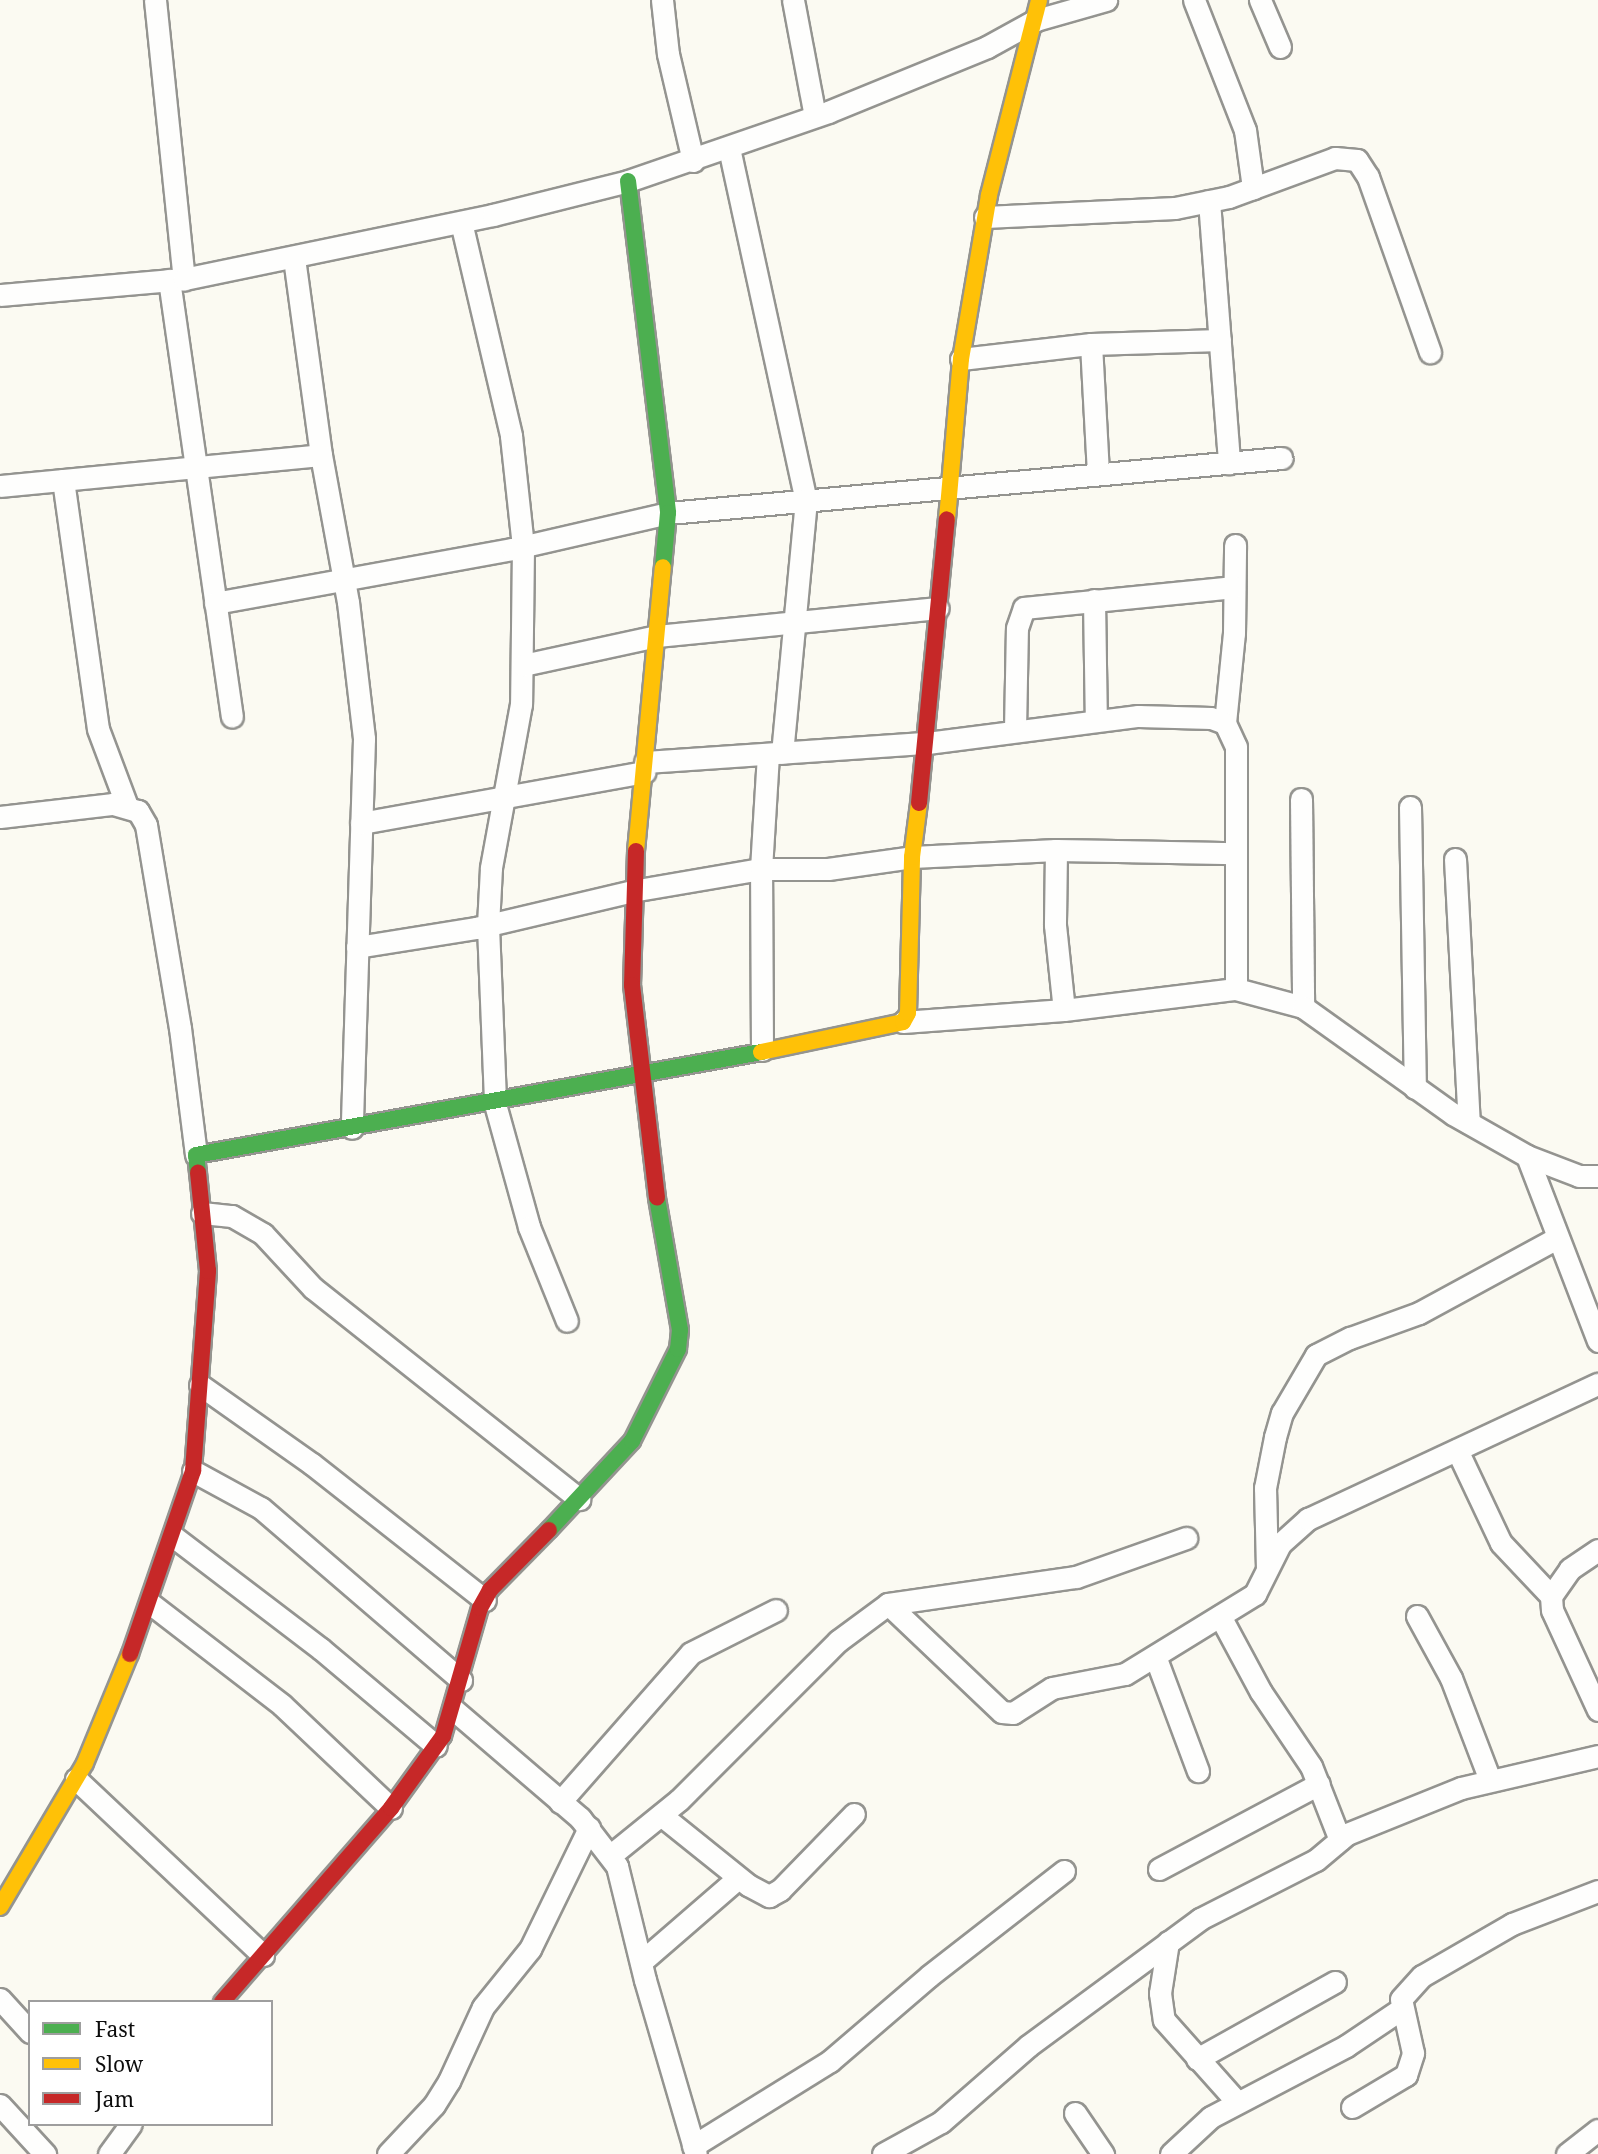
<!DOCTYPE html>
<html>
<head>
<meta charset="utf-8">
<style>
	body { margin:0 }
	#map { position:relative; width:1598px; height:2154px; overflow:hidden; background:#fbfaf2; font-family:"Noto Serif",serif }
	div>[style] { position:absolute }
	.roads { filter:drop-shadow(2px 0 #949490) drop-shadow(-2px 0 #949490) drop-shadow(0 2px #949490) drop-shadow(0 -2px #949490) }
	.street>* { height:21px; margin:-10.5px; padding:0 10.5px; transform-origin:10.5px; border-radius:10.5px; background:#fefefd }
	.fast>* { height:16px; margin:-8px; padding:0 8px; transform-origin:8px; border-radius:8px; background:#4caf50 }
	.slow>* { height:16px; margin:-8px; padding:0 8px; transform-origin:8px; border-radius:8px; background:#ffc107 }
	.jam>* { height:16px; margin:-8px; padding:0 8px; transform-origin:8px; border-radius:8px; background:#c62828 }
	span { translate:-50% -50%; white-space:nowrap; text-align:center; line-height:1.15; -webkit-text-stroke:7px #fff; paint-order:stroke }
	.legend { position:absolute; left:28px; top:2000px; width:245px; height:126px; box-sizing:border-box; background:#fff; border:2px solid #9e9e9e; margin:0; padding:9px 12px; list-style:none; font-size:21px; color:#0d0d0d }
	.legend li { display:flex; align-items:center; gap:14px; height:35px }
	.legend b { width:35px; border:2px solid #9e9e9e }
</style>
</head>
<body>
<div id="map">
	<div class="roads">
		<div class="street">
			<i style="left:155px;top:0;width:281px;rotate:84.1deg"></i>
			<i style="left:662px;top:0;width:54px;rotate:83.7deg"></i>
			<i style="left:668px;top:54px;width:110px;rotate:76.8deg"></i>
			<i style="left:793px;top:0;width:118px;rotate:79.3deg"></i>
			<i style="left:1194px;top:0;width:140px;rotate:68.6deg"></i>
			<i style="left:1245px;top:130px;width:59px;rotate:82.1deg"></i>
			<i style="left:1260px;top:0;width:51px;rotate:66.9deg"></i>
			<i style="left:729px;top:148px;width:360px;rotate:77.7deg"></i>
			<i style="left:806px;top:500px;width:254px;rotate:95.4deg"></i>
			<i style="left:1209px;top:201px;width:263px;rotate:85.6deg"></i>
			<i style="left:985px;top:217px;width:190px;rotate:-2.7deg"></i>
			<i style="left:1175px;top:208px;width:55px;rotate:-11.5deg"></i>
			<i style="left:1229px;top:197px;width:113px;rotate:-20.2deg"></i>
			<i style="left:1335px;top:158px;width:22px;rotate:5deg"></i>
			<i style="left:1357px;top:160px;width:20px;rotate:57deg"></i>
			<i style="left:1368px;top:177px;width:186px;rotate:70.5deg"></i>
			<i style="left:461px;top:222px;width:220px;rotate:76.8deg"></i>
			<i style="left:511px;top:436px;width:112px;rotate:83.8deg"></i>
			<i style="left:523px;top:547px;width:157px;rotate:90.7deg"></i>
			<i style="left:521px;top:704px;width:167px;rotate:100.4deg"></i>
			<i style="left:491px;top:868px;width:58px;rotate:93deg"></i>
			<i style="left:488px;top:926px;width:178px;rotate:87.7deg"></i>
			<i style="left:495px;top:1104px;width:128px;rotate:74.5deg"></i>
			<i style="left:529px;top:1227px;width:101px;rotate:68deg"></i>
			<i style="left:294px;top:258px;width:199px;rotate:82.2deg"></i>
			<i style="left:321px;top:455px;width:149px;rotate:79.6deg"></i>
			<i style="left:348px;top:602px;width:138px;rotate:83.3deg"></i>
			<i style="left:364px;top:739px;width:389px;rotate:91.8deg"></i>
			<i style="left:169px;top:280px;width:441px;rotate:81.8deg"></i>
			<i style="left:0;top:295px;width:185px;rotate:-5deg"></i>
			<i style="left:184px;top:279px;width:316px;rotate:-11.7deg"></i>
			<i style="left:493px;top:215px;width:139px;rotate:-14.1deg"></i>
			<i style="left:628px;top:181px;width:212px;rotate:-19deg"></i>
			<i style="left:828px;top:112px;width:172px;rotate:-22.2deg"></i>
			<i style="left:987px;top:47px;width:56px;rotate:-28.9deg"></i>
			<i style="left:1036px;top:20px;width:73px;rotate:-15.9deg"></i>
			<i style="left:1091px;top:344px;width:130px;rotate:86.9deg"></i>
			<i style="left:961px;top:359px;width:131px;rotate:-6.6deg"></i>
			<i style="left:1091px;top:344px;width:129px;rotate:-1.8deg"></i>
			<i style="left:63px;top:480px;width:251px;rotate:82deg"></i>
			<i style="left:98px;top:729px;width:82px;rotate:69.4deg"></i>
			<i style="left:0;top:486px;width:322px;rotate:-5.5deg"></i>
			<i style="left:1094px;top:600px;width:121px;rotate:89.1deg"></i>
			<i style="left:215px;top:603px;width:302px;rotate:-10.3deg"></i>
			<i style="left:512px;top:549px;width:160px;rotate:-13deg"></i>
			<i style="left:668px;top:513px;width:616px;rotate:-5.12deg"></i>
			<i style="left:523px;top:665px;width:137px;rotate:-12.2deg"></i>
			<i style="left:657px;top:636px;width:282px;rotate:-5.7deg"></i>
			<i style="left:1225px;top:723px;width:90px;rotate:-84.3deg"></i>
			<i style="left:1234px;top:633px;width:88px;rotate:-89.3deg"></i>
			<i style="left:1015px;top:730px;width:102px;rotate:-88.9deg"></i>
			<i style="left:1017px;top:628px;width:21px;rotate:-71deg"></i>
			<i style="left:1024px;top:608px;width:211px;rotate:-5.7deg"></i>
			<i style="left:645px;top:762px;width:283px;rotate:-3.9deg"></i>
			<i style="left:927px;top:743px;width:213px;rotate:-7.3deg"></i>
			<i style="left:1138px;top:716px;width:73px;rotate:1.6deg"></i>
			<i style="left:1211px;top:718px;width:15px;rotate:20deg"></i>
			<i style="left:1225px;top:723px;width:26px;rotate:65deg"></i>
			<i style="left:1236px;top:747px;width:242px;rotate:90deg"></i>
			<i style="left:1301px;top:799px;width:208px;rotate:89.4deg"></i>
			<i style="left:1410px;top:807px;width:281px;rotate:89deg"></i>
			<i style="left:0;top:817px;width:114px;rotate:-6.6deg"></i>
			<i style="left:113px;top:804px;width:26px;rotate:16deg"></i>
			<i style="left:138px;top:811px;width:16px;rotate:60deg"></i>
			<i style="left:146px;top:825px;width:206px;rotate:80.5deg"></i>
			<i style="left:180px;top:1028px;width:128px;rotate:82.8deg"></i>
			<i style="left:361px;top:823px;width:288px;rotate:-10.2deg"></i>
			<i style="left:1056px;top:850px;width:75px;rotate:90.8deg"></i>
			<i style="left:1055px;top:925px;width:85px;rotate:84deg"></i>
			<i style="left:1455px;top:859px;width:264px;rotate:87deg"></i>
			<i style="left:357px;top:947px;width:121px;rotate:-9.1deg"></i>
			<i style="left:476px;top:928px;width:160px;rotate:-13.3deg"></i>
			<i style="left:632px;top:891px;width:131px;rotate:-9.7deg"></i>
			<i style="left:761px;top:869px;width:67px"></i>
			<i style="left:828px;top:869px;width:85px;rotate:-8.1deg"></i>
			<i style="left:912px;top:857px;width:144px;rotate:-2.8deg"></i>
			<i style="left:1056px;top:850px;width:180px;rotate:1deg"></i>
			<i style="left:903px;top:1022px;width:161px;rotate:-4.3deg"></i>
			<i style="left:1064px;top:1010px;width:173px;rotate:-7deg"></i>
			<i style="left:1236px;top:989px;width:69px;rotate:15deg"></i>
			<i style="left:1303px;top:1007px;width:184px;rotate:35.5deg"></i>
			<i style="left:1453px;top:1114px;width:85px;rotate:29.6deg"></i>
			<i style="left:1527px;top:1156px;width:56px;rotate:21deg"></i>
			<i style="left:1579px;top:1176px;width:19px"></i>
			<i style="left:762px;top:1050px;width:181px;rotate:-90.3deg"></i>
			<i style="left:761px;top:869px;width:115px;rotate:-86.5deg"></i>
			<i style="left:1527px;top:1156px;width:198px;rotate:69deg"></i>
			<i style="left:202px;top:1213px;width:30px;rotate:6deg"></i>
			<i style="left:232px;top:1216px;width:36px;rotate:30deg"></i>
			<i style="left:263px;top:1234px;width:74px;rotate:47.2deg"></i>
			<i style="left:313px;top:1288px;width:340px;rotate:38.4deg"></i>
			<i style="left:200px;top:1385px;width:137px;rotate:35.2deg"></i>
			<i style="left:312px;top:1464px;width:220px;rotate:38.2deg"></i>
			<i style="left:1457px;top:1450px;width:103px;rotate:64.7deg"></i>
			<i style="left:1501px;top:1543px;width:73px;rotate:46.7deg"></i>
			<i style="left:193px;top:1471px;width:77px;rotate:28.6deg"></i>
			<i style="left:261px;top:1508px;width:264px;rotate:40.7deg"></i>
			<i style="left:174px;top:1537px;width:185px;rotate:37.3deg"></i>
			<i style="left:321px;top:1649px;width:150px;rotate:40.1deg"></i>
			<i style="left:1598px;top:1550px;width:34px;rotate:146deg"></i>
			<i style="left:1570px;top:1569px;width:33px;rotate:125deg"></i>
			<i style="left:1551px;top:1596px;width:14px;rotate:86deg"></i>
			<i style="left:1552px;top:1610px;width:110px;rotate:65.3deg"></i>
			<i style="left:1267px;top:1569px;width:81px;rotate:-91.4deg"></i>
			<i style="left:1265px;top:1488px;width:52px;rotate:-78.9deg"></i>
			<i style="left:1275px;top:1437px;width:25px;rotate:-74deg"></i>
			<i style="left:1282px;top:1413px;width:67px;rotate:-59.6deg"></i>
			<i style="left:1316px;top:1355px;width:38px;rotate:-27deg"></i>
			<i style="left:1350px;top:1338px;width:73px;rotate:-19.9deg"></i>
			<i style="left:1419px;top:1313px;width:157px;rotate:-28.5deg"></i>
			<i style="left:151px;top:1604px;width:165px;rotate:37.6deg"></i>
			<i style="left:282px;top:1705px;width:150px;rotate:43.4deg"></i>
			<i style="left:888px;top:1604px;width:157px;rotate:43.5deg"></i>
			<i style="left:1002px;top:1712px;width:11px;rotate:5deg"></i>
			<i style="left:1013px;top:1713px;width:46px;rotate:-32.7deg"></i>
			<i style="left:1052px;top:1688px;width:74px;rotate:-10.9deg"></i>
			<i style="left:1125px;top:1674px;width:153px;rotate:-31.6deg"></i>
			<i style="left:1255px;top:1594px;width:56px;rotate:-63.4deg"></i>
			<i style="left:1280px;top:1544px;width:38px;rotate:-42deg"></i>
			<i style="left:1308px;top:1519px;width:320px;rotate:-25deg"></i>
			<i style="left:1220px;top:1616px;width:86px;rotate:61.7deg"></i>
			<i style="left:1261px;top:1692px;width:89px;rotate:56deg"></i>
			<i style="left:1311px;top:1766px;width:79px;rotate:68.6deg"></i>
			<i style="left:1417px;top:1616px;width:71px;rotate:61.3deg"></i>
			<i style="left:1451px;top:1678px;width:109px;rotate:69.1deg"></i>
			<i style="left:1155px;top:1656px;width:123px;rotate:69.5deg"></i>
			<i style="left:454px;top:1710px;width:166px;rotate:40.6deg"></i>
			<i style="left:580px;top:1818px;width:61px;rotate:52.4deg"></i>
			<i style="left:617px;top:1866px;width:117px;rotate:76.2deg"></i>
			<i style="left:645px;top:1980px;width:181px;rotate:73.7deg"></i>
			<i style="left:76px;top:1779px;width:257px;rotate:43.3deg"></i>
			<i style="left:560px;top:1802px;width:198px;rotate:-48.7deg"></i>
			<i style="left:691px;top:1653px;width:95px;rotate:-26.8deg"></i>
			<i style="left:661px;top:1815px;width:112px;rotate:38.8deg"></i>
			<i style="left:748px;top:1885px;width:24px;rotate:28deg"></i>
			<i style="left:769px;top:1896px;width:13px;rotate:-29deg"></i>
			<i style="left:780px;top:1890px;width:106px;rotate:-45.8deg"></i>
			<i style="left:611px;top:1855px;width:87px;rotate:-39deg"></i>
			<i style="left:679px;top:1800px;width:225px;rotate:-45deg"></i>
			<i style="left:838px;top:1641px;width:62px;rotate:-36.5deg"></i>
			<i style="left:888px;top:1604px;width:190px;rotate:-8.2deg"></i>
			<i style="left:1076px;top:1577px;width:117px;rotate:-19.5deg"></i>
			<i style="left:1159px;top:1869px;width:181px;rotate:-28deg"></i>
			<i style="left:1168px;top:1942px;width:52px;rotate:98.9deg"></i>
			<i style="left:1160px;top:1993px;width:27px;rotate:82deg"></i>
			<i style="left:1164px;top:2020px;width:110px;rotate:48.3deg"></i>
			<i style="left:641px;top:1962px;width:128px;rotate:-40.9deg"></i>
			<i style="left:0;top:1999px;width:45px;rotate:47.7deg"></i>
			<i style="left:1197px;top:2059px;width:158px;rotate:-29.2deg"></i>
			<i style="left:0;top:2105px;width:67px;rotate:47.4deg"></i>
			<i style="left:1352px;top:2107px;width:63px;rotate:-30.7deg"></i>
			<i style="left:1406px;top:2075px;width:23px;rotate:-72deg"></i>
			<i style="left:1413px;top:2053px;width:55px;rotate:-102.5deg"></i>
			<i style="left:1401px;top:1999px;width:31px;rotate:-48deg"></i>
			<i style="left:1422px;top:1976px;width:104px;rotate:-30deg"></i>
			<i style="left:1512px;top:1924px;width:92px;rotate:-21deg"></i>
			<i style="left:1075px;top:2113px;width:50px;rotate:55.7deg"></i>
			<i style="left:693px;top:2146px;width:161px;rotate:-31.8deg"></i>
			<i style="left:830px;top:2061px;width:130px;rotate:-40.6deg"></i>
			<i style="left:929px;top:1976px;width:171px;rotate:-37.9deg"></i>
			<i style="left:109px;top:2154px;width:37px;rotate:-54deg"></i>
			<i style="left:388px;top:2154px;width:67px;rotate:-46.8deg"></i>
			<i style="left:434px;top:2105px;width:28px;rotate:-58deg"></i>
			<i style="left:449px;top:2081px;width:81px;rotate:-65.3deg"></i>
			<i style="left:483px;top:2007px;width:75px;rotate:-51deg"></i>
			<i style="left:530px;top:1949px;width:135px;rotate:-64deg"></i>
			<i style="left:883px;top:2154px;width:66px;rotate:-28.9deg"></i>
			<i style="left:941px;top:2122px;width:116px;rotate:-41.1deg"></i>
			<i style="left:1028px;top:2046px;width:214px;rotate:-36.4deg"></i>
			<i style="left:1200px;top:1919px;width:130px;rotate:-27deg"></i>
			<i style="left:1316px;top:1860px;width:40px;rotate:-40deg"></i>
			<i style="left:1347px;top:1834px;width:123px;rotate:-22deg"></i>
			<i style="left:1461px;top:1788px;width:141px;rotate:-13.1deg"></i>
			<i style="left:1171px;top:2154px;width:54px;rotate:-42.8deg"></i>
			<i style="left:1211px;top:2117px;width:153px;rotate:-27.7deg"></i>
			<i style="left:1346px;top:2046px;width:66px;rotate:-33.9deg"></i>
			<i style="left:1567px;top:2154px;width:39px;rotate:-38deg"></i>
		</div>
		<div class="fast">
			<i style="left:628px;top:181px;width:334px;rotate:83.1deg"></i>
			<i style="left:668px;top:513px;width:54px;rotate:95.3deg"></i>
			<i style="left:198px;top:1173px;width:18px;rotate:-96deg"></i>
			<i style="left:196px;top:1155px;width:574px;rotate:-10.33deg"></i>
			<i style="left:549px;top:1530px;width:122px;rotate:-47deg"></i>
			<i style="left:632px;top:1441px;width:103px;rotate:-63.4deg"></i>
			<i style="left:678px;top:1349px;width:19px;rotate:-84deg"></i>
			<i style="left:680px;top:1330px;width:134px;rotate:-99.9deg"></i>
		</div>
		<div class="slow">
			<i style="left:947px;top:519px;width:161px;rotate:-85deg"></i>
			<i style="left:961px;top:359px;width:166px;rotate:-80.3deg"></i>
			<i style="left:989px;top:195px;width:201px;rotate:-75.6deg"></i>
			<i style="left:636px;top:851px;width:285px;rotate:-84.6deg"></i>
			<i style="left:761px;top:1052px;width:145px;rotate:-11.9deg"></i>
			<i style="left:903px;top:1022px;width:10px;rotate:-61deg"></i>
			<i style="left:908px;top:1013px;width:156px;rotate:-88.5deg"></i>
			<i style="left:912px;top:857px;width:54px;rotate:-82.6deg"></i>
			<i style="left:0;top:1907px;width:167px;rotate:-59.4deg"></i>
			<i style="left:85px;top:1763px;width:118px;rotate:-67.6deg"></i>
		</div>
		<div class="jam">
			<i style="left:919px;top:803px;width:285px;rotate:-84.4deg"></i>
			<i style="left:636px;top:851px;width:134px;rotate:91.7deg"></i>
			<i style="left:632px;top:985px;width:214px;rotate:83.3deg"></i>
			<i style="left:130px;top:1654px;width:194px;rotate:-71deg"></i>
			<i style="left:193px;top:1471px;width:201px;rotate:-85.7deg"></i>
			<i style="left:208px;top:1271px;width:99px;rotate:-95.8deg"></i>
			<i style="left:222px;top:2002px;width:257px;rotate:-48.9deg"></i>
			<i style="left:391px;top:1808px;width:89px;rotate:-54.2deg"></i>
			<i style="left:443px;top:1736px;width:133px;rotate:-73.9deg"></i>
			<i style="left:480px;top:1608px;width:21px;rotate:-61deg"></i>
			<i style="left:490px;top:1590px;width:84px;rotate:-45.5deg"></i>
		</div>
	</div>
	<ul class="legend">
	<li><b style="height:9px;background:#4caf50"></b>Fast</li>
	<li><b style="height:9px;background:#ffc107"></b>Slow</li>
	<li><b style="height:9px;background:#c62828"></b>Jam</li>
	</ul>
</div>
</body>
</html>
